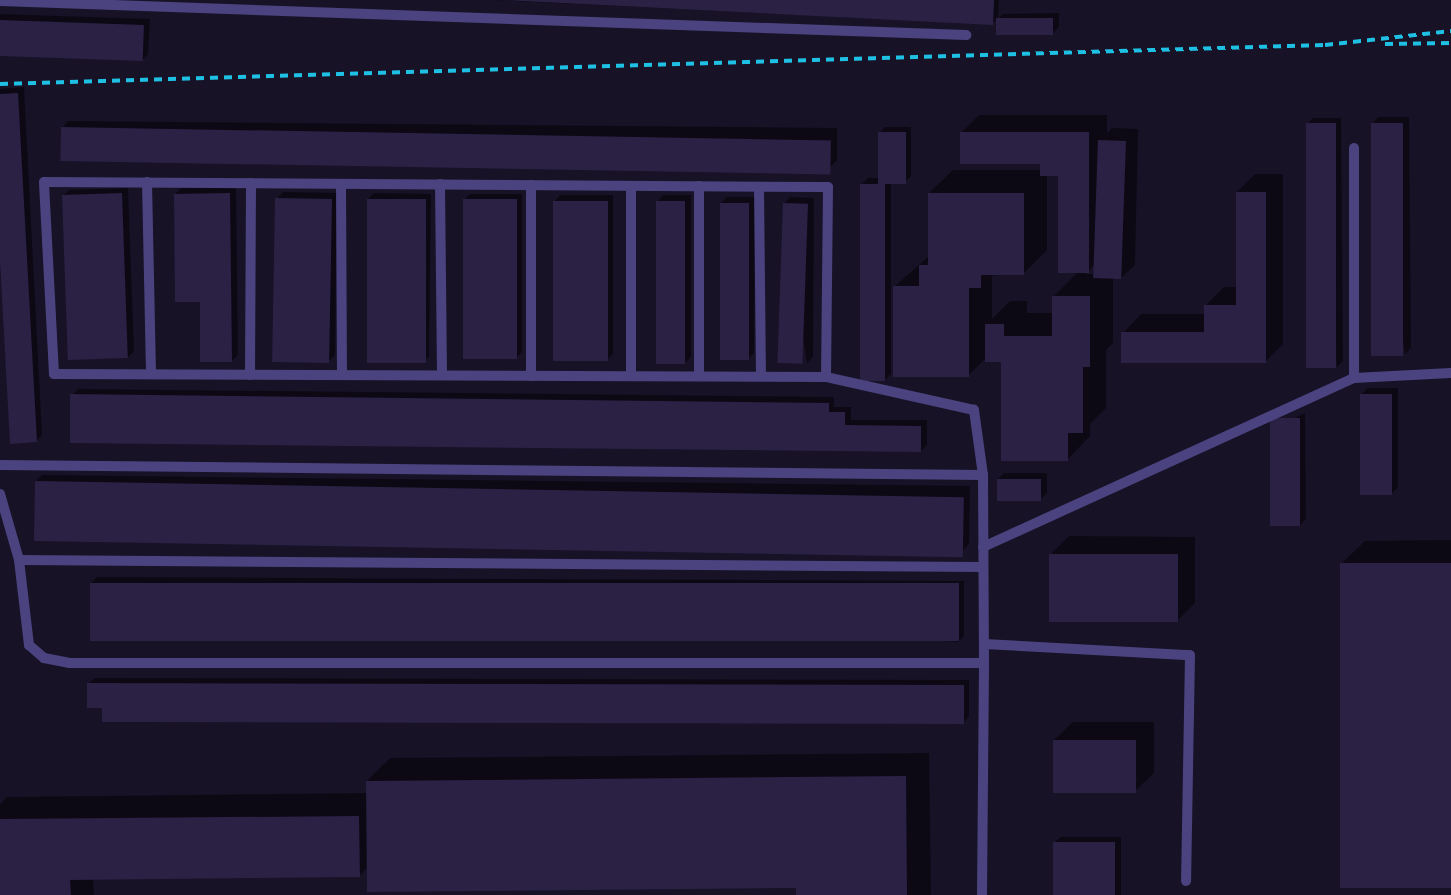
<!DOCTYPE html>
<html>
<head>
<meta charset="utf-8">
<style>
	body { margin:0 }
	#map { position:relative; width:1451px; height:895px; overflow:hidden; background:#171226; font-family:"Source Sans 3",sans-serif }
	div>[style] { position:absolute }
	.shadow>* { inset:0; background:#0007 }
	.building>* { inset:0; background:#2b2145; transform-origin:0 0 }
	.lane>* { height:10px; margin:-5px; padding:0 5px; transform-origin:5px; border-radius:5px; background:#4a437f }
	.street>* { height:10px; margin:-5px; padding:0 5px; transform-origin:5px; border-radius:5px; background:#4a437f }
	.rail>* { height:4px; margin-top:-2px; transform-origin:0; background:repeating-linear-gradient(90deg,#1ec0e4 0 8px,transparent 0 14px) }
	span { translate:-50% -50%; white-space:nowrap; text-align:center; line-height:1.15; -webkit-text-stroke:4px #171226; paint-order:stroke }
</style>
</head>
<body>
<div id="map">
	<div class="shadow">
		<i style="clip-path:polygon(493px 0,999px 0,998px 19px,1003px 14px,1059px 13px,1059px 27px,1053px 33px,997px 35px,997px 19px,992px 24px)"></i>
		<i style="clip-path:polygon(0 14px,150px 19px,148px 54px,142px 60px,0 55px)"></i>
		<i style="clip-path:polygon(24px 87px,42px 435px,36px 441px,0 236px,0 89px)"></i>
		<i style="clip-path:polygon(evenodd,979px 115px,1107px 115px,1107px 133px,1112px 128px,1138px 129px,1135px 265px,1122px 277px,1113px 277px,1113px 343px,1106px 350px,1106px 408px,1090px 424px,1090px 436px,1067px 460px,1002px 361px,986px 358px,968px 376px,894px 287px,929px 256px,929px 193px,953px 170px,1041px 170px,1041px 162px,961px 133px,979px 115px,1047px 175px,1059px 175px,1079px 271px,1053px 297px,1053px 313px,1027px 313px,1027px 301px,1010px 301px,992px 319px,992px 276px,1024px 273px,1047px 250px,1047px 175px,979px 115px,1096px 263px,1096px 274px,1086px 274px,1096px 263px)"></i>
		<i style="clip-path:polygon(1378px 117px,1409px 117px,1411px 348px,1405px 354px,1372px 124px)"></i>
		<i style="clip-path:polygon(1313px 118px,1341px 118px,1343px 361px,1337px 367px,1307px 124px)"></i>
		<i style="clip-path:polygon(68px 121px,837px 128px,837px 160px,831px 166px,62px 128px)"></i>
		<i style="clip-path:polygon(885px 127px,911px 127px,911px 176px,905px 182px,891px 182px,891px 374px,885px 380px,862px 184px,868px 178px,879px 178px,879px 133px)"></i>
		<i style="clip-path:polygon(1255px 174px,1283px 174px,1283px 344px,1265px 362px,1123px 333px,1141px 314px,1206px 314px,1206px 305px,1224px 287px,1237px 287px,1237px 192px)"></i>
		<i style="clip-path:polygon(128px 188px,134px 351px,128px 357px,63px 196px,69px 190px)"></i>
		<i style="clip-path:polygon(181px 188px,236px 188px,238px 355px,232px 361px,201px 301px,175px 194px)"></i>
		<i style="clip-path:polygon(283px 192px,337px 193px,335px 355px,329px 361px,277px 199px)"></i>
		<i style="clip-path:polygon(374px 193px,431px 194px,429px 357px,423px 363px,368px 199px)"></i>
		<i style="clip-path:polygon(470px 194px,522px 194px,522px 352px,516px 358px,464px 200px)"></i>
		<i style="clip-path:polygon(560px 195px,613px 195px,613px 354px,607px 360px,554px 202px)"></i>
		<i style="clip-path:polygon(663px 195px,691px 195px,691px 357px,685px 363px,657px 202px)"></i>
		<i style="clip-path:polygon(727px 197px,755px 197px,754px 353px,748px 359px,721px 203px)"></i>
		<i style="clip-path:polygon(790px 197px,814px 198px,813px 357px,807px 363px,784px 204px)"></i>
		<i style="clip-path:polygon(1368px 388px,1398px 388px,1398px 487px,1392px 493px,1362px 394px)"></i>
		<i style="clip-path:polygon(78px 389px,834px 397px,834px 407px,851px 407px,851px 420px,927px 420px,927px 445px,921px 451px,72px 395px)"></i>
		<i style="clip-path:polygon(1305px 413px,1306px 519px,1300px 525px,1273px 429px)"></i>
		<i style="clip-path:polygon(1004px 473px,1047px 473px,1047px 493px,1041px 499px,998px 479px)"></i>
		<i style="clip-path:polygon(42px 475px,970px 486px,969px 544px,963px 550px,36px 481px)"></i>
		<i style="clip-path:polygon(1069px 536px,1195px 537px,1195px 603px,1177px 621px,1050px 555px)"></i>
		<i style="clip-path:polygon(1451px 540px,1451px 887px,1341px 564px,1365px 541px)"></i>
		<i style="clip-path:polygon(97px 577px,964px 581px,964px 636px,958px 642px,91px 583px)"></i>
		<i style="clip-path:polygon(95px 678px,969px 680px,969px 717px,963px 723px,104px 707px,88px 684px)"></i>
		<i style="clip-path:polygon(1073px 722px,1154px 722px,1154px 773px,1135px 791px,1054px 740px)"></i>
		<i style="clip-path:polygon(929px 753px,931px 895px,798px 895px,798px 886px,368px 867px,359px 876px,93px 879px,94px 895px,0 895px,0 804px,7px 797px,367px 793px,367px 781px,390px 758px)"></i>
		<i style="clip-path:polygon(1061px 837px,1121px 837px,1121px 895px,1054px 895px,1054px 843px)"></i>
	</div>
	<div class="building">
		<i style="clip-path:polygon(501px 0,994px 0,993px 25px)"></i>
		<i style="left:1053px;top:18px;width:17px;height:57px;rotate:90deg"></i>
		<i style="left:0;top:20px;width:144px;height:36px;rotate:2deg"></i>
		<i style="clip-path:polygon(18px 93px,37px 442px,10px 444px,0 260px,0 94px)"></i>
		<i style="left:1336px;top:123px;width:245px;height:30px;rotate:90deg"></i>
		<i style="left:1371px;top:123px;width:32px;height:233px"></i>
		<i style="left:61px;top:127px;width:770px;height:34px;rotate:1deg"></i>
		<i style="clip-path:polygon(878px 132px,906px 132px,906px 184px,885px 184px,885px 381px,860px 381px,860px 184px,878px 184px)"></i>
		<i style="clip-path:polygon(960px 132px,1089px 132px,1089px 273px,1058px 273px,1058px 176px,1040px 176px,1040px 164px,960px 164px)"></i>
		<i style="left:1098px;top:140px;width:28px;height:138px;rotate:2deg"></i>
		<i style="clip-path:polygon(1236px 192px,1266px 192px,1266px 363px,1121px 363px,1121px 332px,1204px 332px,1204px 305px,1236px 305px)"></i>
		<i style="left:122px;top:193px;width:165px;height:60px;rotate:88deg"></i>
		<i style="clip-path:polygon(230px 193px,232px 362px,200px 362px,200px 302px,175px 302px,174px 194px)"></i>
		<i style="clip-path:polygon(928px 193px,1024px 193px,1024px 275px,981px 275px,981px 288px,969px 288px,969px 377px,893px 377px,893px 286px,919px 286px,919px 265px,928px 265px)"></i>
		<i style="left:275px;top:198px;width:57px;height:164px;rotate:1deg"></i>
		<i style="left:367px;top:199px;width:59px;height:164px"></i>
		<i style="left:463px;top:199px;width:54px;height:160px"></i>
		<i style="left:553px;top:201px;width:55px;height:160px"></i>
		<i style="left:656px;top:201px;width:29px;height:163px"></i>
		<i style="left:720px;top:203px;width:29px;height:157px"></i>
		<i style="left:783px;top:203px;width:25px;height:160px;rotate:2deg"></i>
		<i style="clip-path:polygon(1052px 296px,1090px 296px,1090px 367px,1083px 367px,1083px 433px,1068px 433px,1068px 461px,1001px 461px,1001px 362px,985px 362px,985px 324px,1004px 324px,1004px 336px,1052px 336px)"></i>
		<i style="clip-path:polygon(70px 394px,829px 403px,829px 412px,845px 412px,845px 425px,921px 426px,921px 452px,70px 443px)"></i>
		<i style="left:1360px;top:394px;width:32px;height:101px"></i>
		<i style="left:1300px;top:418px;width:108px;height:30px;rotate:90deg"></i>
		<i style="left:997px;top:479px;width:44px;height:22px"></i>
		<i style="left:35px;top:481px;width:929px;height:60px;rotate:1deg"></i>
		<i style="left:1049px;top:554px;width:129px;height:68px"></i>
		<i style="left:1451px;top:563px;width:325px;height:111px;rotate:90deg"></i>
		<i style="left:90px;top:583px;width:869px;height:58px"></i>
		<i style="clip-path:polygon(87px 683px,964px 685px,964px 724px,102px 722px,102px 708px,87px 708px)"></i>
		<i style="left:1053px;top:740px;width:83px;height:53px"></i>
		<i style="clip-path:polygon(906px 776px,907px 895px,796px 895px,796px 888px,367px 892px,366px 781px)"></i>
		<i style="clip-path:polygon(359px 816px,360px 877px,70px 880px,71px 895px,0 895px,0 819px)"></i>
		<i style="left:1053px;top:842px;width:62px;height:53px"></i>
	</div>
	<div class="lane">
		<i style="left:0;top:1px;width:967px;rotate:2.02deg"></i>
		<i style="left:1354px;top:148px;width:230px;rotate:90deg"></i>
		<i style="left:147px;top:182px;width:192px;rotate:88.8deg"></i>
		<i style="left:341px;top:184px;width:191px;rotate:89.7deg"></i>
		<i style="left:440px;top:184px;width:191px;rotate:89.4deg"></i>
		<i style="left:531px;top:185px;width:191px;rotate:90deg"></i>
		<i style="left:631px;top:186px;width:190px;rotate:90deg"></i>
		<i style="left:699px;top:186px;width:190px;rotate:90deg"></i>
		<i style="left:759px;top:187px;width:189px;rotate:89.4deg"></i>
		<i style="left:250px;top:375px;width:192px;rotate:-89.7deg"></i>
		<i style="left:0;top:465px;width:983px;rotate:0.58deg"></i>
		<i style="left:0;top:494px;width:69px;rotate:73.9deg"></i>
		<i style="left:19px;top:560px;width:86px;rotate:83.3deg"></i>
		<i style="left:29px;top:645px;width:20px;rotate:41deg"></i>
		<i style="left:44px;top:658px;width:25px;rotate:11deg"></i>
		<i style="left:69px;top:663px;width:915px"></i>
		<i style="left:984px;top:663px;width:188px;rotate:-90.3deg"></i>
		<i style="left:983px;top:475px;width:66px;rotate:-97.9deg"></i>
		<i style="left:974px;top:410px;width:152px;rotate:-167.4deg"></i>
		<i style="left:826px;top:377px;width:772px;rotate:-179.78deg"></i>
		<i style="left:54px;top:374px;width:192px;rotate:-93deg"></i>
		<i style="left:44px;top:182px;width:784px;rotate:0.37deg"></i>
		<i style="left:828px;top:187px;width:190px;rotate:90.6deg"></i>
		<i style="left:983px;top:547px;width:408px;rotate:-24.5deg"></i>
		<i style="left:1354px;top:378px;width:97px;rotate:-3deg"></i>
		<i style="left:19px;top:560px;width:964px;rotate:0.42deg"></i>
		<i style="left:984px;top:644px;width:206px;rotate:3.1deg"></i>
		<i style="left:1190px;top:655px;width:226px;rotate:91deg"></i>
	</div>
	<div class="street">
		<i style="left:982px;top:895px;width:232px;rotate:-89.5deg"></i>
	</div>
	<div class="rail">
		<i style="left:1385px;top:44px;width:66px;rotate:-0.9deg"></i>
		<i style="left:0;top:84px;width:1326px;rotate:-1.69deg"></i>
		<i style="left:1325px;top:45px;width:127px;rotate:-6.3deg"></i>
	</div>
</div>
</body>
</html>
